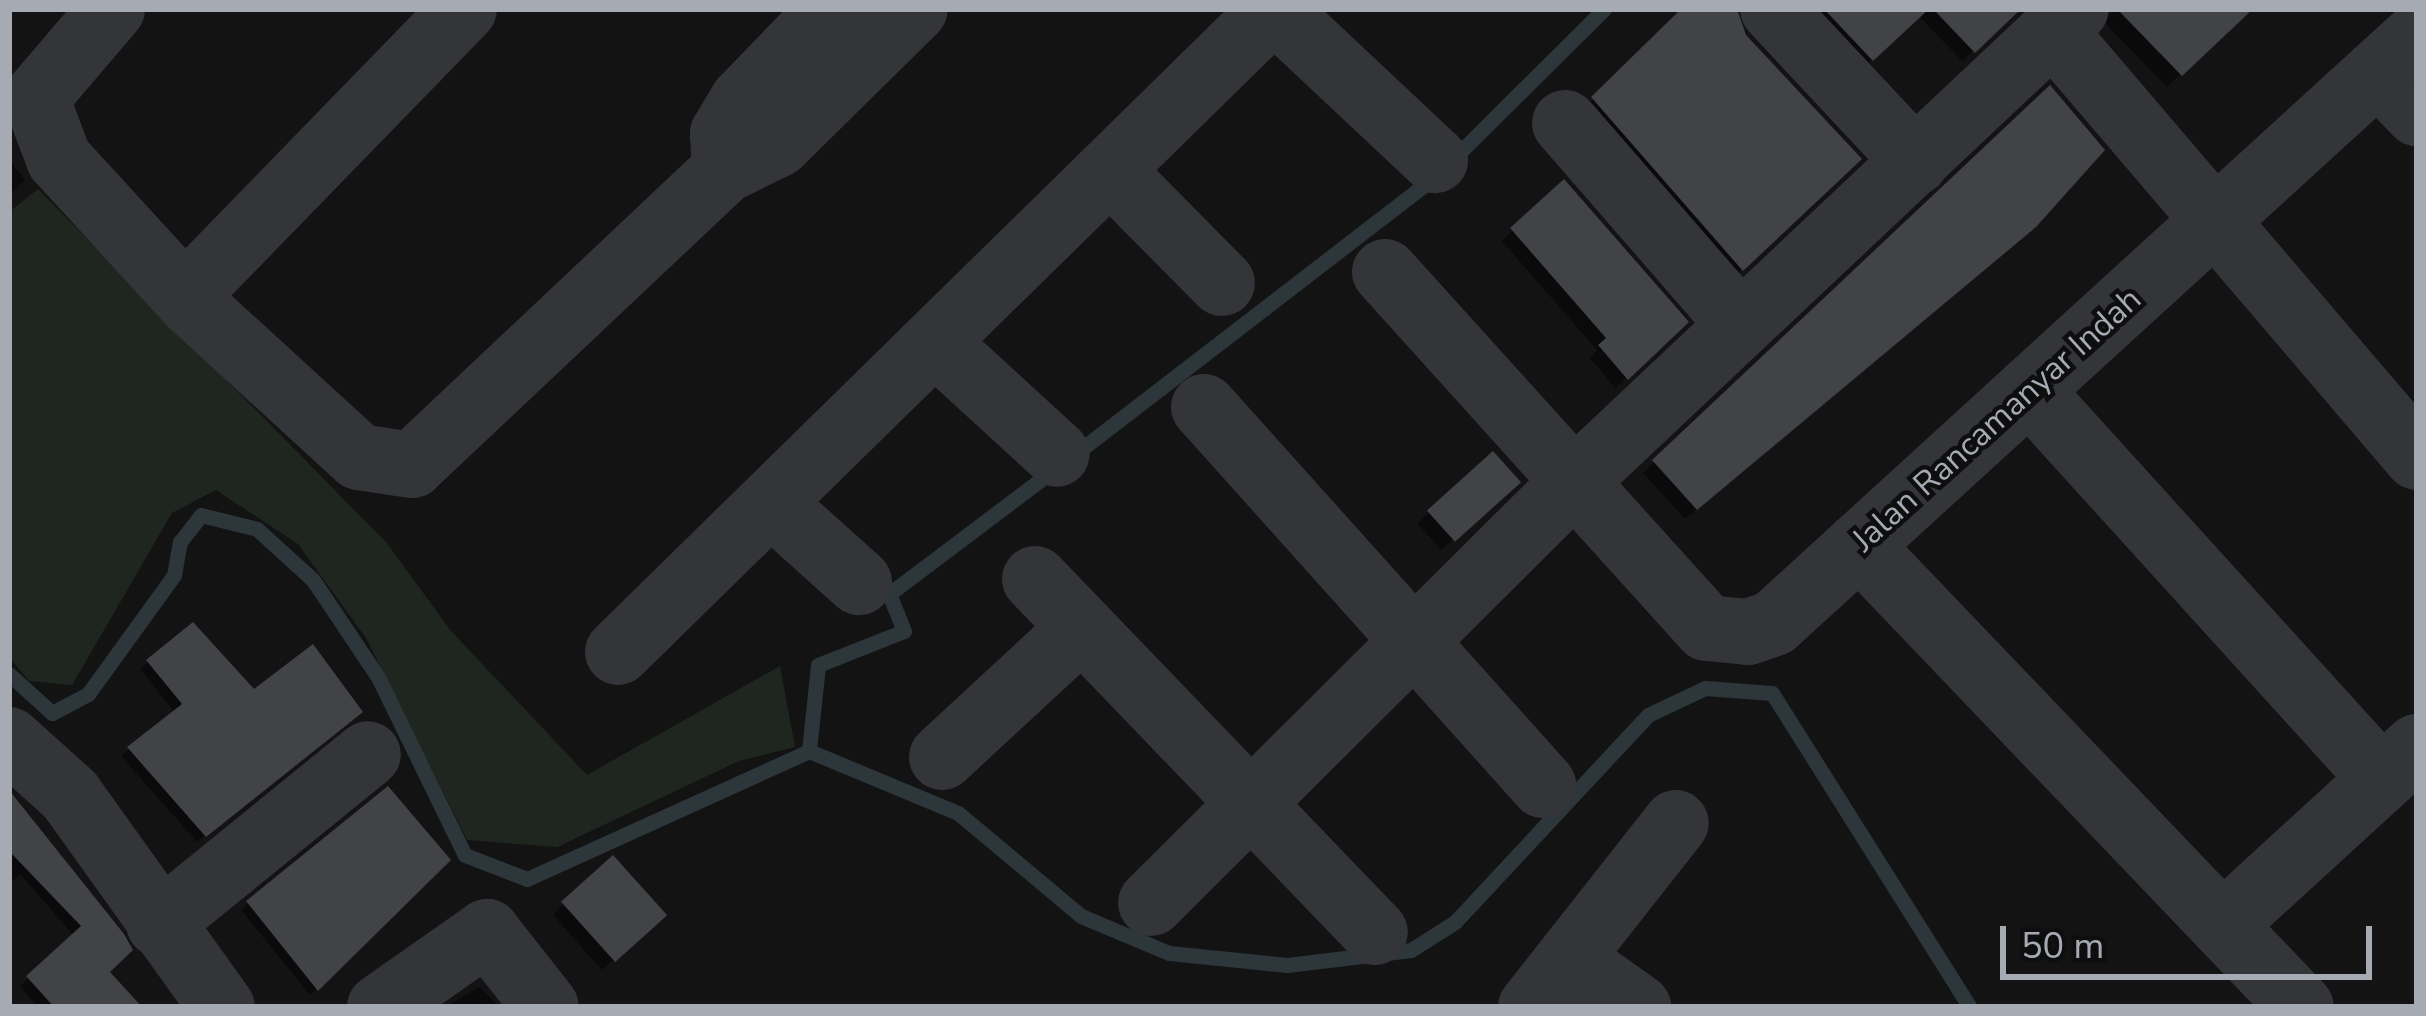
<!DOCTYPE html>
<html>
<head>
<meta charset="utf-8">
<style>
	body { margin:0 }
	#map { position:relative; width:2426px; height:1016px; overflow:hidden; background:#131314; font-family:"Nunito Sans",sans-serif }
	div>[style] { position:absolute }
	.green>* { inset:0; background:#1f261f }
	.shadow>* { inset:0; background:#0007; transform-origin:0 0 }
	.stream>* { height:15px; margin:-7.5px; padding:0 7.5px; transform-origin:7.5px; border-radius:7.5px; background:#2d363b }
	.building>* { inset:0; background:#424347; transform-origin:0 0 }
	.minor>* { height:66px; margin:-33px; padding:0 33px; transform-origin:33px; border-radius:33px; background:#343538 }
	span { translate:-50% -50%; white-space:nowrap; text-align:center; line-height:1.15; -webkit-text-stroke:9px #0e0e0f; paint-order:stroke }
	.street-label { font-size:33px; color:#a6abb3 }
	.frame { position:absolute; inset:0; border:12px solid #a6abb3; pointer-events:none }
	.scale { position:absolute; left:2000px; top:926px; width:372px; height:54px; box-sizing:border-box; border:6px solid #a6abb3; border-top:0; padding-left:15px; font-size:36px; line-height:42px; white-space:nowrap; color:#a6abb3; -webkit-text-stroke:9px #0e0e0f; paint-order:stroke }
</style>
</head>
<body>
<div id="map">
	<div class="green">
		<i style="clip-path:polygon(38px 189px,386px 542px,451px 631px,587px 775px,780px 666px,795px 747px,739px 761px,557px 847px,467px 840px,366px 638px,298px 544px,216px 490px,172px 513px,72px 685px,29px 681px,9px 657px,9px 212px)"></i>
	</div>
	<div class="shadow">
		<i style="clip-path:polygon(1685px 9px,1736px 9px,1742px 35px,1858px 159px,1731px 279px,1582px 110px)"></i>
		<i style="clip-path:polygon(1799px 9px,2018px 9px,1962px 61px,1918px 15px,1861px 70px)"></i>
		<i style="clip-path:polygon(2115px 9px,2247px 9px,2167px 87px,2103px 21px)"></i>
		<i style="clip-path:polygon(2050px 89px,2021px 237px,1685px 519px,1643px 473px)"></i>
		<i style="clip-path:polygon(9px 160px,25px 180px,9px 195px)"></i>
		<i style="clip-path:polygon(1513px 230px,1685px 322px,1615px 388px,1590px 358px,1597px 350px,1502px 241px)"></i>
		<i style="left:1493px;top:455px;width:36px;height:102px;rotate:48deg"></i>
		<i style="clip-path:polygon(148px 662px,254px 693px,351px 719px,197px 842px,121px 756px,175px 713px,141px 669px)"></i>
		<i style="clip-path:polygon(9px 794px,121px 936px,107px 972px,138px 1007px,38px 1007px,20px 986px,74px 936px,20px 874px,9px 884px)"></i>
		<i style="clip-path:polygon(447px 860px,310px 995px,241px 910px,248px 903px)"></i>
		<i style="clip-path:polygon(563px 904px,652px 925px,602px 970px,553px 915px)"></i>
		<i style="clip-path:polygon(479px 987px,500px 1007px,445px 1007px)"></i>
	</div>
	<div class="stream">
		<i style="left:1453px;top:159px;width:213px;rotate:-44.8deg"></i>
		<i style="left:1075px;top:454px;width:456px;rotate:-37.6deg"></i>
		<i style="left:9px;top:674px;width:58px;rotate:42.2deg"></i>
		<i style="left:52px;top:713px;width:41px;rotate:-27.8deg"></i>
		<i style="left:88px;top:694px;width:147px;rotate:-54.1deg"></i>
		<i style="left:174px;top:575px;width:34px;rotate:-80deg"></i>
		<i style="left:180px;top:542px;width:34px;rotate:-52deg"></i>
		<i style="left:201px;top:515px;width:58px;rotate:14deg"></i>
		<i style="left:257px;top:529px;width:76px;rotate:42.3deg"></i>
		<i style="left:313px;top:580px;width:117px;rotate:56.2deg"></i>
		<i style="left:378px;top:677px;width:198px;rotate:64deg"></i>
		<i style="left:465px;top:855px;width:66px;rotate:21.2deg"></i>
		<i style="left:527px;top:879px;width:310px;rotate:-24.4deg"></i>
		<i style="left:809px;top:751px;width:161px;rotate:22.6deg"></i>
		<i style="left:958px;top:813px;width:160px;rotate:39.9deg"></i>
		<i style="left:1081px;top:916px;width:95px;rotate:22.8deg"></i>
		<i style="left:1169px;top:953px;width:119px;rotate:5.8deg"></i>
		<i style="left:1287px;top:965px;width:125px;rotate:-6.9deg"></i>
		<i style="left:1411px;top:950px;width:52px;rotate:-32.5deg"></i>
		<i style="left:1455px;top:922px;width:283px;rotate:-47deg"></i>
		<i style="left:1648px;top:715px;width:63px;rotate:-25.3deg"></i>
		<i style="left:1705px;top:688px;width:67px;rotate:4.3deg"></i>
		<i style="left:1772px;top:693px;width:371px;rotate:57.8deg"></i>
		<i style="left:809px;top:751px;width:86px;rotate:-84deg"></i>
		<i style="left:818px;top:665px;width:92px;rotate:-21.6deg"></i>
		<i style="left:904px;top:631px;width:40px;rotate:-112deg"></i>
		<i style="left:889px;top:594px;width:209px;rotate:-37deg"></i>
	</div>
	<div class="building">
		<i style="clip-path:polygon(1681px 9px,1737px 9px,1746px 35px,1862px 159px,1743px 271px,1591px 97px)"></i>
		<i style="clip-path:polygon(1824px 9px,1929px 9px,1873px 61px)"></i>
		<i style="clip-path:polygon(1933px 9px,2021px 9px,1975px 53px)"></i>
		<i style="clip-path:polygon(2117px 9px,2253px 9px,2182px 76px)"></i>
		<i style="clip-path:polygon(2050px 85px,2105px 150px,2036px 227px,1697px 510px,1652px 460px)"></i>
		<i style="clip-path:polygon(1564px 179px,1689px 322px,1628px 380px,1598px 345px,1606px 338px,1510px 228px)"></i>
		<i style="left:1493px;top:451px;width:42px;height:89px;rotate:48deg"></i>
		<i style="clip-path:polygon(193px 622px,254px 689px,313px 644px,363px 712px,206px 837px,127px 747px,182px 704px,146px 660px)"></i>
		<i style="clip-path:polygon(388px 786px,451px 860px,318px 991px,246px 901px)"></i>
		<i style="clip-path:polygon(9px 790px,124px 934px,133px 950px,110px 972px,142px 1007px,54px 1007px,26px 976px,81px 926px,9px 851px)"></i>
		<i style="left:613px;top:855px;width:81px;height:70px;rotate:48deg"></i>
	</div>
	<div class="minor">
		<i style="left:112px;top:9px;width:117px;rotate:130.5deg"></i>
		<i style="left:36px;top:98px;width:65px;rotate:69.3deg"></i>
		<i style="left:59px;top:159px;width:197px;rotate:47.5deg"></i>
		<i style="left:192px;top:304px;width:226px;rotate:42.5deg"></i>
		<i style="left:359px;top:457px;width:54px;rotate:8.6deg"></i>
		<i style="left:412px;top:465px;width:430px;rotate:-43.3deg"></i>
		<i style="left:831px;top:9px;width:127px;rotate:134deg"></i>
		<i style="left:743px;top:100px;width:39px;rotate:121deg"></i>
		<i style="left:723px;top:133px;width:37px;rotate:87deg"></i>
		<i style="left:725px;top:170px;width:59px;rotate:-26.1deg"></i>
		<i style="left:778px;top:144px;width:192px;rotate:-44.6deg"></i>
		<i style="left:1773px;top:9px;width:209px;rotate:46.9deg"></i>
		<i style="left:2053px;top:31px;width:560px;rotate:49.49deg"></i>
		<i style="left:2378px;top:72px;width:57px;rotate:46.4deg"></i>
		<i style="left:1565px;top:123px;width:267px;rotate:49deg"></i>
		<i style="left:1115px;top:175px;width:152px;rotate:45.3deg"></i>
		<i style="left:1385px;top:272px;width:480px;rotate:47.9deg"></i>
		<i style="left:1707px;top:628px;width:41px;rotate:5.6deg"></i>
		<i style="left:1748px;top:632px;width:28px;rotate:-19deg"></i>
		<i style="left:1774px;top:623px;width:871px;rotate:-42.39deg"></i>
		<i style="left:185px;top:296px;width:400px;rotate:-45.8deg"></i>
		<i style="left:938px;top:345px;width:161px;rotate:42.5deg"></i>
		<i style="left:2029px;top:390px;width:525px;rotate:47.78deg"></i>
		<i style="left:1204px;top:407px;width:508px;rotate:48.11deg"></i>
		<i style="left:772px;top:504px;width:117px;rotate:41.9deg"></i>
		<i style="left:1859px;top:545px;width:639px;rotate:46.27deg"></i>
		<i style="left:1035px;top:579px;width:490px;rotate:46.1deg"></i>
		<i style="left:618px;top:652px;width:919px;rotate:-44.43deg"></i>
		<i style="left:1274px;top:9px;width:221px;rotate:43.2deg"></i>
		<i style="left:9px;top:740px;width:82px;rotate:42deg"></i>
		<i style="left:70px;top:795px;width:261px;rotate:54.4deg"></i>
		<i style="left:942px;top:757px;width:184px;rotate:-42.8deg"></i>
		<i style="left:1151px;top:903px;width:601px;rotate:-44.87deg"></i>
		<i style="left:1577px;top:479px;width:685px;rotate:-43.29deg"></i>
		<i style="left:2227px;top:921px;width:258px;rotate:-42.5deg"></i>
		<i style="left:159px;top:924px;width:269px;rotate:-39.1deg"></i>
		<i style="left:1573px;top:961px;width:80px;rotate:35.3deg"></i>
		<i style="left:380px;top:1007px;width:131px;rotate:-35deg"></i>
		<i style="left:487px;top:932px;width:95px;rotate:51.8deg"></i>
		<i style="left:1531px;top:1007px;width:234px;rotate:-51.8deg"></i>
	</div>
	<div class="street-label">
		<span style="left:1997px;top:420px;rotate:-42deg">Jalan Rancamanyar Indah</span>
	</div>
	<div class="frame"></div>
	<div class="scale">50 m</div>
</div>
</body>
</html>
